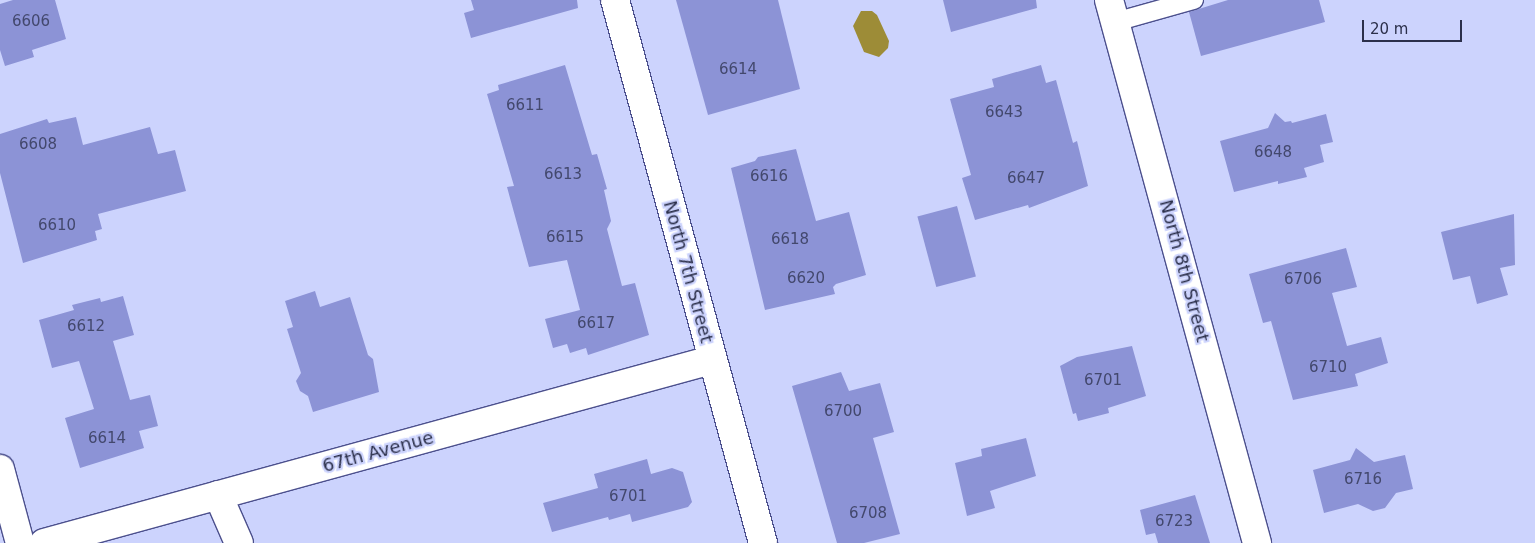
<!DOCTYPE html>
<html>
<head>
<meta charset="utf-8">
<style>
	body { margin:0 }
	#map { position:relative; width:1535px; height:543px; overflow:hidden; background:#ccd3fd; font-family:"DejaVu Sans",sans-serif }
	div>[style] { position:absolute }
	.water>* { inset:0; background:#9d8c37 }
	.building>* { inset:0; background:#8c93d6; transform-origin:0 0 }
	.roads { filter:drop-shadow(1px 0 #4c508d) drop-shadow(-1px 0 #4c508d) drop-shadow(0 1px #4c508d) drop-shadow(0 -1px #4c508d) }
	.lane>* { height:18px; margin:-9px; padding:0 9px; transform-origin:9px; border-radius:9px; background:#fff }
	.street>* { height:28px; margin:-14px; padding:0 14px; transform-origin:14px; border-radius:14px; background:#fff }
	span { translate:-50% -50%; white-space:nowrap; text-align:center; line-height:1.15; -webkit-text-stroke:4.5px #ccd3fd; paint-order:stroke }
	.number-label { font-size:15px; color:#43486d }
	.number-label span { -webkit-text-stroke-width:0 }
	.street-label { font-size:18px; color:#2b2f4a }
	.scale { position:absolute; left:1362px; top:20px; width:100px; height:22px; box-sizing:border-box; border:2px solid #2b2f4a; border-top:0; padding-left:6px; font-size:15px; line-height:18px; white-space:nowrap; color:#2b2f4a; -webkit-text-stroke:4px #ccd3fd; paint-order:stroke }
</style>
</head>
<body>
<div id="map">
	<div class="water">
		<i style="clip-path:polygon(861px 11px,872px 11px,877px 15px,889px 41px,888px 48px,879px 57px,864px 52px,853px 26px)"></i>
	</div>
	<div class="building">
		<i style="clip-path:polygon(13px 0,55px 0,66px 39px,32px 50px,34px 57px,5px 66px,0 50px,0 4px)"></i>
		<i style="clip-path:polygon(471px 0,577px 0,578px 8px,471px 38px,464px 13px,474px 10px)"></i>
		<i style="clip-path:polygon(676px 0,778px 0,800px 89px,708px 115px)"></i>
		<i style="clip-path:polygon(943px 0,1036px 0,1037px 8px,951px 32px)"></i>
		<i style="clip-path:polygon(1228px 0,1319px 0,1325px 22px,1201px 56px,1189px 12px)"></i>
		<i style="clip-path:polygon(565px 65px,592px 155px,597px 154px,607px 189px,604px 190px,611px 221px,607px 229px,622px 286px,635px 283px,649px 335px,588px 355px,586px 348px,570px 353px,567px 344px,553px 348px,545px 319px,580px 310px,567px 260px,529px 267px,507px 187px,514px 186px,487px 94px,499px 90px,498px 85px)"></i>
		<i style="clip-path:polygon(1041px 65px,1046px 83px,1056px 80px,1073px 143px,1077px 141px,1088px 186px,1029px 208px,1028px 205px,975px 220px,962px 178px,971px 175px,950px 99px,994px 87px,992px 79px)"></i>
		<i style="clip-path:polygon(1275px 113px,1285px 122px,1291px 121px,1292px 123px,1326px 114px,1333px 142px,1320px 145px,1324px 162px,1304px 168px,1307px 177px,1278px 184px,1278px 181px,1234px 192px,1220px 141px,1268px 128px)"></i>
		<i style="clip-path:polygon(76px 117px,83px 145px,150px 127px,158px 154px,175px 150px,186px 191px,98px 214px,102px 229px,95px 231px,97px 240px,23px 263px,0 173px,0 134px,47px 119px,49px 123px)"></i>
		<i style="clip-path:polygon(796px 149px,816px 221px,849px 212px,866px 275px,836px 284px,833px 287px,835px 294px,765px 310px,731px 168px,755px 161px,758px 157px)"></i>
		<i style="left:957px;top:206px;width:73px;height:41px;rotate:75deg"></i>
		<i style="clip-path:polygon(1514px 214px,1515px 265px,1500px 268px,1508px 295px,1477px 304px,1470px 276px,1453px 280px,1441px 232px)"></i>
		<i style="clip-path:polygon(1346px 248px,1357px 287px,1332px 293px,1347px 346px,1381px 337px,1388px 363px,1355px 374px,1358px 386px,1293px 400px,1271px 321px,1263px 323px,1249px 274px)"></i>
		<i style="clip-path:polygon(315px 291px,320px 307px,350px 297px,368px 355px,373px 359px,379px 392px,313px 412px,308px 396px,300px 391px,296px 381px,301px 373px,287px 329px,293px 327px,285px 301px)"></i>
		<i style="clip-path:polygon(123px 296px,134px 335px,113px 341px,130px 400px,150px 395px,158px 426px,139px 431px,144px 448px,80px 468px,65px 418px,94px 409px,79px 361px,52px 368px,39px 320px,74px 310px,72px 305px,100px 298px,101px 302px)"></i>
		<i style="clip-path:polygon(1132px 346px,1146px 396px,1108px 408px,1109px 413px,1078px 421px,1076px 413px,1073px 414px,1060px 366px,1077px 357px)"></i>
		<i style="clip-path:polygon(841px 372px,849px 391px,880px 383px,894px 432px,873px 438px,900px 534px,864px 543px,837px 543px,792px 386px)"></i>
		<i style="clip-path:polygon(1026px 438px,1036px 476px,990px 491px,995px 508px,967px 516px,955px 463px,982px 456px,981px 449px)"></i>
		<i style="clip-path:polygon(1356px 448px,1374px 462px,1405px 455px,1413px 489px,1396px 493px,1385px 508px,1373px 511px,1358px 504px,1324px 513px,1313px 470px,1350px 460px)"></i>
		<i style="clip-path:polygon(647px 459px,651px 474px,672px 468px,683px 472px,692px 502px,688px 507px,632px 522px,630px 514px,609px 520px,608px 517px,552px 532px,543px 503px,598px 488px,594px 474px)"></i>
		<i style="clip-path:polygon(1195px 495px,1210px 543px,1158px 543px,1155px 533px,1146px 535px,1140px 510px)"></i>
	</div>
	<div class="roads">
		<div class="lane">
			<i style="left:1115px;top:22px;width:82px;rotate:-15.6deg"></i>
		</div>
		<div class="street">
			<i style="left:615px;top:0;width:563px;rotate:74.75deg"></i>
			<i style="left:1109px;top:0;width:563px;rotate:74.75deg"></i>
			<i style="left:0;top:469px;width:77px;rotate:74.9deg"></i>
			<i style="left:218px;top:495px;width:52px;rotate:66.4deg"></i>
			<i style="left:44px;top:543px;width:692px;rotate:-15.34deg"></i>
		</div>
	</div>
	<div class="number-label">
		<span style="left:31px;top:22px">6606</span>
		<span style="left:738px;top:70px">6614</span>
		<span style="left:525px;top:106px">6611</span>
		<span style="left:1004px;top:113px">6643</span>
		<span style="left:38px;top:145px">6608</span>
		<span style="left:1273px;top:153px">6648</span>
		<span style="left:563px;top:175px">6613</span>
		<span style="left:769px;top:177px">6616</span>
		<span style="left:1026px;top:179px">6647</span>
		<span style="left:57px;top:226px">6610</span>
		<span style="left:565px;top:238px">6615</span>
		<span style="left:790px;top:240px">6618</span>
		<span style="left:806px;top:279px">6620</span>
		<span style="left:1303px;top:280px">6706</span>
		<span style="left:596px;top:324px">6617</span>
		<span style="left:86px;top:327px">6612</span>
		<span style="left:1328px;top:368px">6710</span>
		<span style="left:1103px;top:381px">6701</span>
		<span style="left:843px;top:412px">6700</span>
		<span style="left:107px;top:439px">6614</span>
		<span style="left:1363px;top:480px">6716</span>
		<span style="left:628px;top:497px">6701</span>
		<span style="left:868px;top:514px">6708</span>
		<span style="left:1174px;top:522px">6723</span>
	</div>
	<div class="street-label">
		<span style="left:1184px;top:271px;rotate:75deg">North 8th Street</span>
		<span style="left:688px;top:272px;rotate:75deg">North 7th Street</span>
		<span style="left:378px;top:452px;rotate:-15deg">67th Avenue</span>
	</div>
	<div class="scale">20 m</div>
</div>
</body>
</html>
